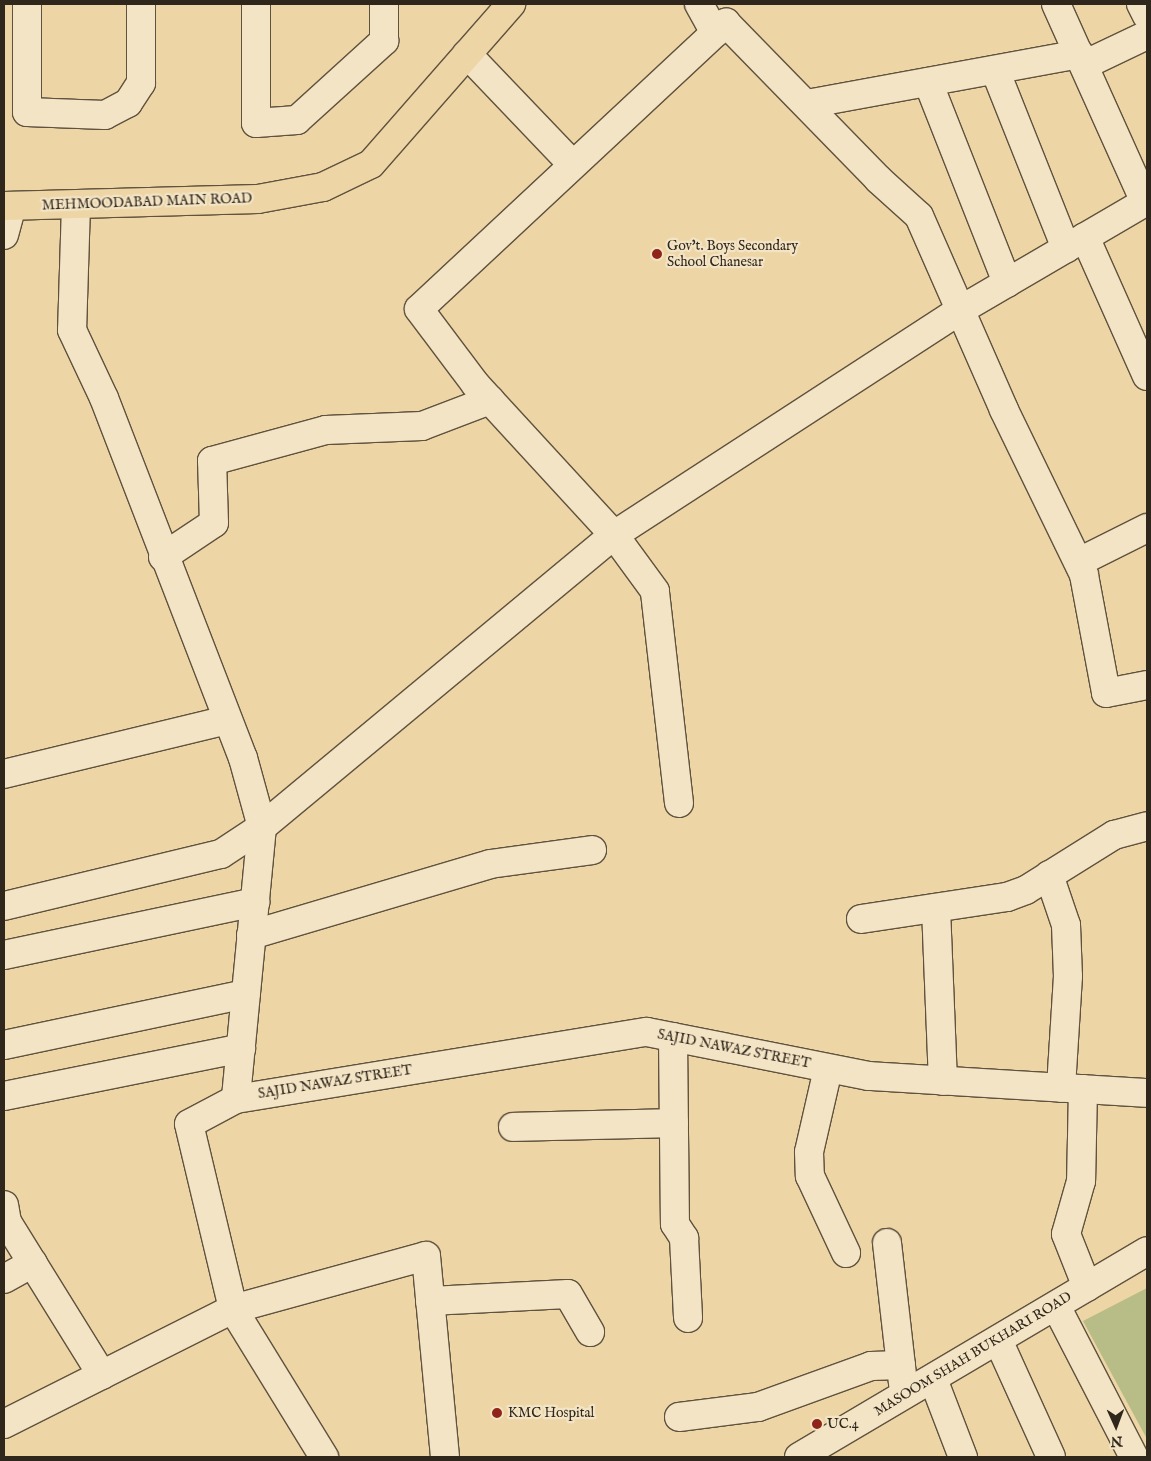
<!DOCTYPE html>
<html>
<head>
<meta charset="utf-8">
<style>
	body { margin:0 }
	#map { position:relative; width:1151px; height:1461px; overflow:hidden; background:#edd5a6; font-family:"IM FELL English",serif }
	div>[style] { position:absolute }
	.green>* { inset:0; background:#b8bd87 }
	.roads { filter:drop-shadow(1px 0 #5f523e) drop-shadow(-1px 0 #5f523e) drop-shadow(0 1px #5f523e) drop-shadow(0 -1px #5f523e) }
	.minor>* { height:28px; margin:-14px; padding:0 14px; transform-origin:14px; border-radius:14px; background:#f3e4c5 }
	.major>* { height:28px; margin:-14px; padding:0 14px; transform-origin:14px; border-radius:14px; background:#edd5a6 }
	.dots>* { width:14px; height:14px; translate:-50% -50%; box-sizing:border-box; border:2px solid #f3e4c5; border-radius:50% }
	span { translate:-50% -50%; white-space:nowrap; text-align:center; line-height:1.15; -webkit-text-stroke:4.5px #f3e4c5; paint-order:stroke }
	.street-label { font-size:14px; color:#30271c }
	.poi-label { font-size:14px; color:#30271c }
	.left { translate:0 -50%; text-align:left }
	.frame { position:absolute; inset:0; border:5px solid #30271c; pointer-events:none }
	.north { position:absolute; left:1091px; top:1401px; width:50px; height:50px; -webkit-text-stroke:4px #f3e4c5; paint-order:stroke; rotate:178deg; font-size:14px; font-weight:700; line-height:20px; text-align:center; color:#30271c }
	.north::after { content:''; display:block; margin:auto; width:18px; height:22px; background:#30271c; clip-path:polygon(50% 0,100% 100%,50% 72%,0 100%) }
</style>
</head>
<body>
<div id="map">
	<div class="green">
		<i style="clip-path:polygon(1147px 1288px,1147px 1439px,1083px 1321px)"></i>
	</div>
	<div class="roads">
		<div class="minor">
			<i style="left:27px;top:4px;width:108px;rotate:90deg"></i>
			<i style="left:27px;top:112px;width:78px;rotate:2.2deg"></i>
			<i style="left:105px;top:115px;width:26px;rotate:-28deg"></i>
			<i style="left:128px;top:103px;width:24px;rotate:-57deg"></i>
			<i style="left:141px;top:83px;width:79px;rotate:-90deg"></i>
			<i style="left:256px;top:4px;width:119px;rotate:90deg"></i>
			<i style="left:256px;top:123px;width:41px;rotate:-4.2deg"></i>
			<i style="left:297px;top:120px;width:118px;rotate:-42.2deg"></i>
			<i style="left:384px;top:41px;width:37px;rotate:-90deg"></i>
			<i style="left:699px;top:4px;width:33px;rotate:61deg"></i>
			<i style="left:1056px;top:4px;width:217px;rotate:65.8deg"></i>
			<i style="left:1141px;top:4px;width:13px;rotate:63deg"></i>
			<i style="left:467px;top:54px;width:153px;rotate:46.3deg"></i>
			<i style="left:1084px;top:65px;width:70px;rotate:-25.5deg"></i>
			<i style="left:995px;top:70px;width:192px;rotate:68.3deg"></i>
			<i style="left:928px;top:82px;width:216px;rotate:68.5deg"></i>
			<i style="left:807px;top:104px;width:277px;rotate:-10.4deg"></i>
			<i style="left:76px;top:205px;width:125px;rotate:91.8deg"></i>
			<i style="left:72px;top:330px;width:75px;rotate:64.8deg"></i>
			<i style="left:104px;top:398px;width:386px;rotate:68.9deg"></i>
			<i style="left:243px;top:758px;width:72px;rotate:74.6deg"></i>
			<i style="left:262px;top:827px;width:273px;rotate:95.5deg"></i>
			<i style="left:236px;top:1099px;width:53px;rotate:152deg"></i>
			<i style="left:189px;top:1124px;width:190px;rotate:76.6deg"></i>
			<i style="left:233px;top:1309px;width:174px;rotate:58.4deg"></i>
			<i style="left:4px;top:235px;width:30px;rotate:-75deg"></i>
			<i style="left:1085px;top:237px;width:152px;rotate:66deg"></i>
			<i style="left:163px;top:557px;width:61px;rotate:-33.7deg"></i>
			<i style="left:214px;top:523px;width:62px;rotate:-91.8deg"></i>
			<i style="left:212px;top:461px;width:118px;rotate:-15.2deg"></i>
			<i style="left:326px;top:430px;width:96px;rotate:-2.4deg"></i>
			<i style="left:422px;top:426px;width:73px;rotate:-20.9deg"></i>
			<i style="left:1079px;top:562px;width:76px;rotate:-26.6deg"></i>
			<i style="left:4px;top:774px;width:229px;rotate:-13.6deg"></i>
			<i style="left:679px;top:803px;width:213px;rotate:-96.5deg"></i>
			<i style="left:655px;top:591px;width:69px;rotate:-126.2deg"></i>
			<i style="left:614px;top:535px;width:204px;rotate:-132.6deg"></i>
			<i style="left:476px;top:385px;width:95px;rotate:-126.9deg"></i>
			<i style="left:419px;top:309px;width:420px;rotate:-43deg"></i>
			<i style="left:726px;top:23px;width:218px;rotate:45.7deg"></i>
			<i style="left:878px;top:179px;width:55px;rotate:42.1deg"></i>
			<i style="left:919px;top:216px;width:212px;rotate:66.3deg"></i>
			<i style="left:1004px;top:410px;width:183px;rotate:64.1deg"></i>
			<i style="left:1084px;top:575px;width:120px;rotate:79.4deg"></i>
			<i style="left:1106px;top:693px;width:42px;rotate:-11deg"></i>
			<i style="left:1049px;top:875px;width:53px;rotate:71.2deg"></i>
			<i style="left:1066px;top:925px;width:51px;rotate:87.8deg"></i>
			<i style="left:1068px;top:976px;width:112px;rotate:93.6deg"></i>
			<i style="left:4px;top:906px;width:223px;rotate:-13.5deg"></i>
			<i style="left:221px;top:854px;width:49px;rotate:-33.4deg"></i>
			<i style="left:262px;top:827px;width:457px;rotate:-39.7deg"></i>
			<i style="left:614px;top:535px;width:415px;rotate:-33deg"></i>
			<i style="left:962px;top:309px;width:214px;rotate:-30.3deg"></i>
			<i style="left:936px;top:908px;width:173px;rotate:87.7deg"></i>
			<i style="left:861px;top:919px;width:148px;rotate:-8.6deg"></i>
			<i style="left:1007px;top:897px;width:20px;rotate:-20deg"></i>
			<i style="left:1026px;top:890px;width:104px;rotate:-32deg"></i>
			<i style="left:1114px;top:835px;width:34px;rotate:-15deg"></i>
			<i style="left:251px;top:935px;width:249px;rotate:-16.5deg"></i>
			<i style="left:490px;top:864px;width:103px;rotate:-7.8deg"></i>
			<i style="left:4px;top:955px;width:257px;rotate:-11.9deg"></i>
			<i style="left:673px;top:1037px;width:187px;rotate:89.4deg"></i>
			<i style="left:675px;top:1224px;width:17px;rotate:57deg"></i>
			<i style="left:684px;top:1238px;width:80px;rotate:87.1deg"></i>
			<i style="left:4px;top:1045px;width:247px;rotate:-11.9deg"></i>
			<i style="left:828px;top:1069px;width:85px;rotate:102.9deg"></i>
			<i style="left:809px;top:1152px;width:24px;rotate:88deg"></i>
			<i style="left:810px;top:1176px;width:85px;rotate:64.9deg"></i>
			<i style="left:1083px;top:1089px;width:92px;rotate:91.2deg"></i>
			<i style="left:1081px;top:1181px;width:55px;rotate:105.8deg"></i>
			<i style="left:1066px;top:1234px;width:57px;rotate:68.4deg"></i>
			<i style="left:4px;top:1096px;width:242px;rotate:-11.4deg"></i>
			<i style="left:236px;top:1099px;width:416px;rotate:-9.3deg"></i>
			<i style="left:647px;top:1032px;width:226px;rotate:11.2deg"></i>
			<i style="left:869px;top:1076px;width:279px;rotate:3.5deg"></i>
			<i style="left:513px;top:1127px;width:161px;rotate:-1.4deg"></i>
			<i style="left:4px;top:1205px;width:17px;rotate:80deg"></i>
			<i style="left:7px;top:1222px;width:180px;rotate:58.2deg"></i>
			<i style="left:887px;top:1243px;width:142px;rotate:83.5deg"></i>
			<i style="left:4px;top:1279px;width:33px;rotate:-29deg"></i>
			<i style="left:430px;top:1301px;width:138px;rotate:-2.9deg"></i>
			<i style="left:568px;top:1294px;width:44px;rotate:59.9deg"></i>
			<i style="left:1056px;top:1306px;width:170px;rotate:62.7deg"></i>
			<i style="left:998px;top:1340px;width:128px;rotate:65.6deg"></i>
			<i style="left:933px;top:1379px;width:84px;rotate:69deg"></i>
			<i style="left:679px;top:1417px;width:80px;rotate:-7.2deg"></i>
			<i style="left:758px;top:1407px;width:120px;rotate:-19.9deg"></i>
			<i style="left:871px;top:1366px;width:30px;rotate:-2deg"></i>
			<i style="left:4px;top:1424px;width:256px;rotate:-26.7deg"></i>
			<i style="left:233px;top:1309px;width:200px;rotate:-15.4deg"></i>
			<i style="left:426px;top:1256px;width:202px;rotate:84.6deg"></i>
			<i style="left:799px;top:1457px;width:404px;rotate:-30.6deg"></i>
		</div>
		<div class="major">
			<i style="left:4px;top:206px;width:254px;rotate:-1.6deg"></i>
			<i style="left:258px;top:199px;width:66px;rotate:-10.5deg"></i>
			<i style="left:323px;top:187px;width:53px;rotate:-25.6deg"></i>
			<i style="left:371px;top:164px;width:213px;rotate:-48.8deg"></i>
		</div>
	</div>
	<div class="dots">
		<i style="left:657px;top:254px;background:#8f2418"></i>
		<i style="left:497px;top:1413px;background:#8f2418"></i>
		<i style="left:817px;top:1424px;background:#8f2418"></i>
	</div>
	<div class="street-label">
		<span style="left:147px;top:202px;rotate:-2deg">MEHMOODABAD MAIN ROAD</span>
		<span style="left:734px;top:1049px;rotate:11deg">SAJID NAWAZ STREET</span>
		<span style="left:335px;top:1082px;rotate:-9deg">SAJID NAWAZ STREET</span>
		<span style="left:973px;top:1354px;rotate:-31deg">MASOOM SHAH BUKHARI ROAD</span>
	</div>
	<div class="poi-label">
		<span class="left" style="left:667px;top:254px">Gov't. Boys Secondary<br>School Chanesar</span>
		<span class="left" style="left:508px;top:1413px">KMC Hospital</span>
		<span class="left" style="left:827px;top:1424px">UC.4</span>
	</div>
	<div class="frame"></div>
	<div class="north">N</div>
</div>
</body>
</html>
